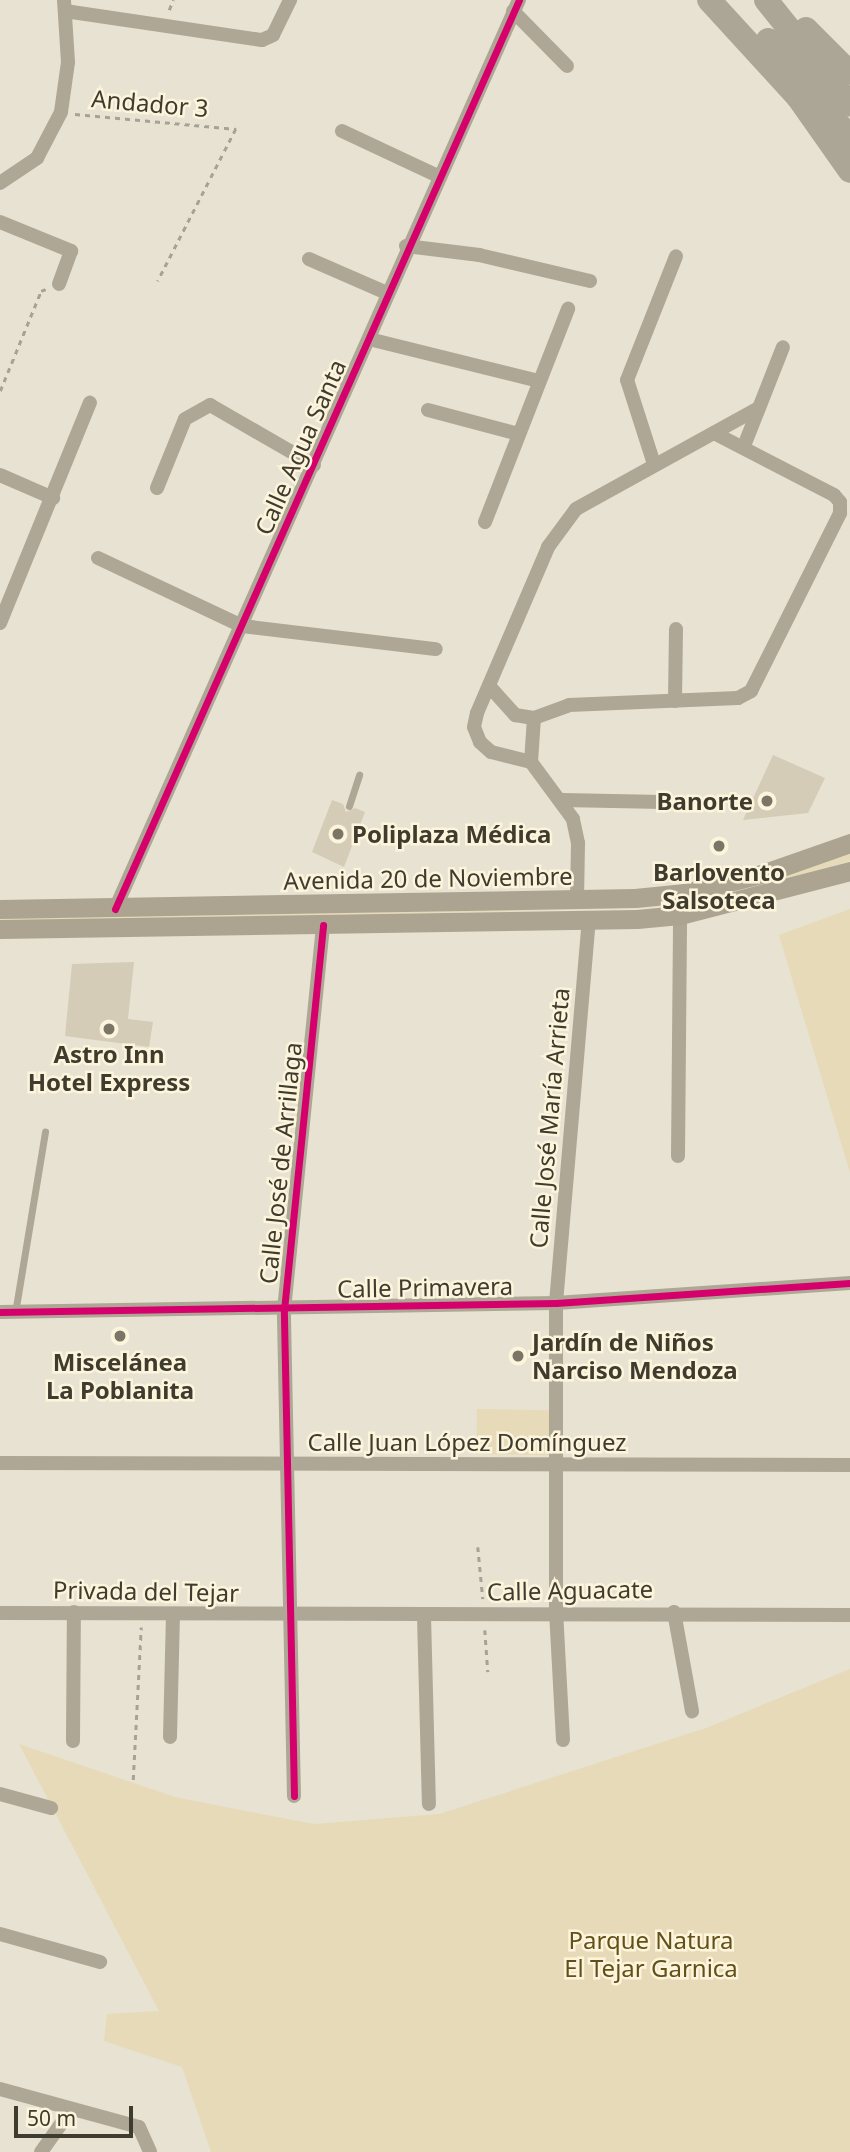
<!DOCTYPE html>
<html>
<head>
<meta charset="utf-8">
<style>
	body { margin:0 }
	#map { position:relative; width:850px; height:2152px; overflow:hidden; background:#e8e2d2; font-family:"Noto Sans",sans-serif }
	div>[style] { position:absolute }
	.green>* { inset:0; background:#e7dab9; transform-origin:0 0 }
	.building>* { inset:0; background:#d4ccb7 }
	.path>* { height:2.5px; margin-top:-1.25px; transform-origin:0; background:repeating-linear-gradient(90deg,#a7a294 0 5px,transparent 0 10px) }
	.lane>* { height:7px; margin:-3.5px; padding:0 3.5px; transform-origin:3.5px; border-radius:3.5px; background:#aea796 }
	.street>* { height:14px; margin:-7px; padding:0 7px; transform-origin:7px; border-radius:7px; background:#aea796 }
	.secondary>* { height:19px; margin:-9.5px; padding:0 9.5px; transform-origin:9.5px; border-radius:9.5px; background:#aca491 }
	.highway>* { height:24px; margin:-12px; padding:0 12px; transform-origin:12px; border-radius:12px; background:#aca696 }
	.cycleway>* { height:7px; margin:-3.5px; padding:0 3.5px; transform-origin:3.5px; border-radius:3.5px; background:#d6006c }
	.dots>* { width:19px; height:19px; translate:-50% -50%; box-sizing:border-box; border:4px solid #fdf4dc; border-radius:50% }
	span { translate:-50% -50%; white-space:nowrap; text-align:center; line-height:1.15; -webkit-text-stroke:5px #fdf4dc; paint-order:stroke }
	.street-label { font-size:24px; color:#403b2f }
	.poi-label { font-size:24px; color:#403b2f; font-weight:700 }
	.right { translate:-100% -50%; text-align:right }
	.left { translate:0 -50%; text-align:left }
	.park-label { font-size:24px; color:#635019 }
	.scale { position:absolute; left:14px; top:2106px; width:119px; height:32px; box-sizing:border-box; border:4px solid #403b2f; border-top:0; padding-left:9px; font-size:21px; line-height:24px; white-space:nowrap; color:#403b2f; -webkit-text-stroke:5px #fdf4dc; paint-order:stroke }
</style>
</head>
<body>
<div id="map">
	<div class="green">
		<i style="clip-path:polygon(850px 854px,850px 861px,812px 872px,689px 903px,647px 908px,0 923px,0 918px,688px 900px,760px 885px)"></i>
		<i style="clip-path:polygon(850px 909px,850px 1173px,779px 935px)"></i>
		<i style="left:477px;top:1409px;width:82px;height:45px;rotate:1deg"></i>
		<i style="clip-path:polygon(850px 1669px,850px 2152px,211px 2152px,182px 2067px,104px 2041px,107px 2014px,159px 2011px,19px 1744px,175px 1797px,282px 1818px,315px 1824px,439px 1814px,706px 1728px)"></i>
	</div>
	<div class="building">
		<i style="clip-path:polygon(773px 755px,825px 778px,808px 813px,743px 820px)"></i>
		<i style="clip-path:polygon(332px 800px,343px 804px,346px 812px,355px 808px,365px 812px,344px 867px,312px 852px)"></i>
		<i style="clip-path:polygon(134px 962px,128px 1019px,153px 1022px,149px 1047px,65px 1036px,72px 964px)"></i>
	</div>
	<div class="path">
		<i style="left:169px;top:10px;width:11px;rotate:-68deg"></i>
		<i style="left:75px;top:114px;width:162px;rotate:5.3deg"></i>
		<i style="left:236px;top:129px;width:171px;rotate:117.2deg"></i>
		<i style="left:0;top:391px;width:108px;rotate:-67.7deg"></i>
		<i style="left:41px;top:291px;width:5px;rotate:-22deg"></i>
		<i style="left:478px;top:1547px;width:52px;rotate:84.5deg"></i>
		<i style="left:485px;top:1630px;width:42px;rotate:85.9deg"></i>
		<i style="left:133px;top:1780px;width:153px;rotate:-87deg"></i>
	</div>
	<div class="lane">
		<i style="left:349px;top:806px;width:33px;rotate:-72deg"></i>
		<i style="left:15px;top:1313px;width:184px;rotate:-80.6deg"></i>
	</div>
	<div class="street">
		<i style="left:65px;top:11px;width:199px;rotate:8.4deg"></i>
		<i style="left:262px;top:40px;width:12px;rotate:-24deg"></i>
		<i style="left:273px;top:35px;width:39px;rotate:-64deg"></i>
		<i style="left:513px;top:11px;width:77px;rotate:45.5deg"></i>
		<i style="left:342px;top:131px;width:106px;rotate:25.1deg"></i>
		<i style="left:0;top:183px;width:45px;rotate:-34deg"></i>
		<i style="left:37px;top:158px;width:52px;rotate:-62.4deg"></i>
		<i style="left:61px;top:112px;width:50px;rotate:-82deg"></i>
		<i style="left:68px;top:62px;width:62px;rotate:-93.7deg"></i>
		<i style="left:0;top:222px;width:77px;rotate:22.2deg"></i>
		<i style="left:71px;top:251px;width:35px;rotate:110deg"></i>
		<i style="left:406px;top:246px;width:74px;rotate:7deg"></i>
		<i style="left:479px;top:255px;width:114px;rotate:13.2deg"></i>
		<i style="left:309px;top:259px;width:85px;rotate:23.6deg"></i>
		<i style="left:369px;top:339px;width:175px;rotate:13.9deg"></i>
		<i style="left:428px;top:410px;width:94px;rotate:14.8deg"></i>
		<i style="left:744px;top:446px;width:106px;rotate:-68.5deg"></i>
		<i style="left:654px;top:464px;width:88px;rotate:-107.8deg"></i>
		<i style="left:627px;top:380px;width:133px;rotate:-68.4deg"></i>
		<i style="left:0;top:475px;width:58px;rotate:23.5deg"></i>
		<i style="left:157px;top:488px;width:74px;rotate:-67.9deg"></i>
		<i style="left:185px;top:419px;width:29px;rotate:-29deg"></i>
		<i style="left:210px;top:405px;width:120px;rotate:30deg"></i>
		<i style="left:485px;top:522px;width:229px;rotate:-68.7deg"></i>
		<i style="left:98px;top:558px;width:159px;rotate:25.3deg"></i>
		<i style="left:242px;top:626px;width:195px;rotate:6.8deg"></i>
		<i style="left:0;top:623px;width:238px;rotate:-67.8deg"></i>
		<i style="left:490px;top:687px;width:38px;rotate:48deg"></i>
		<i style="left:515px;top:715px;width:19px;rotate:9deg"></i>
		<i style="left:534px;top:718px;width:37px;rotate:-20deg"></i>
		<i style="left:569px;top:705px;width:169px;rotate:-2.4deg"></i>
		<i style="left:738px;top:698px;width:15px;rotate:-28deg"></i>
		<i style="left:751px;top:691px;width:199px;rotate:-63.4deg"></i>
		<i style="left:840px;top:513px;width:11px;rotate:-90deg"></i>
		<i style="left:840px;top:502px;width:9px;rotate:-131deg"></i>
		<i style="left:834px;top:495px;width:135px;rotate:-152.7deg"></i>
		<i style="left:675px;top:701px;width:72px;rotate:-89.2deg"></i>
		<i style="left:531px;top:762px;width:44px;rotate:-86.1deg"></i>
		<i style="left:562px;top:800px;width:101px;rotate:1.1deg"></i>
		<i style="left:577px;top:900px;width:57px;rotate:-89deg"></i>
		<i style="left:578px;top:843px;width:25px;rotate:-102deg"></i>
		<i style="left:573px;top:819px;width:71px;rotate:-126.4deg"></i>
		<i style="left:531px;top:762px;width:41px;rotate:-166deg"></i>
		<i style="left:491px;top:752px;width:15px;rotate:-138deg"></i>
		<i style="left:480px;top:742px;width:16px;rotate:-112deg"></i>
		<i style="left:474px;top:727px;width:14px;rotate:-78deg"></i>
		<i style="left:477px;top:713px;width:181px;rotate:-66.8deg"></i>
		<i style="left:548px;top:547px;width:47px;rotate:-53.6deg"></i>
		<i style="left:576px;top:509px;width:207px;rotate:-28.9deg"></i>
		<i style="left:115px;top:909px;width:995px;rotate:-66.04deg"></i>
		<i style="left:678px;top:1156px;width:241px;rotate:-89.5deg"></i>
		<i style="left:0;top:1312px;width:556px;rotate:-0.93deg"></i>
		<i style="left:556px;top:1303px;width:295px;rotate:-3.9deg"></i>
		<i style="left:0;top:1463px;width:850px;rotate:0.13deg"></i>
		<i style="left:674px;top:1612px;width:101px;rotate:79.7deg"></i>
		<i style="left:0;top:1613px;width:850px;rotate:0.13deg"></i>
		<i style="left:424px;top:1616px;width:188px;rotate:88.5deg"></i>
		<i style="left:170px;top:1737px;width:123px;rotate:-88.6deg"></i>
		<i style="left:563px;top:1740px;width:128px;rotate:-93.1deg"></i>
		<i style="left:556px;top:1612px;width:309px;rotate:-90deg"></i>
		<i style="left:556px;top:1303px;width:385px;rotate:-85.1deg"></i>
		<i style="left:73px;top:1741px;width:129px;rotate:-89.6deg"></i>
		<i style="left:0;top:1794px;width:53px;rotate:15.4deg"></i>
		<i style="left:294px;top:1796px;width:486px;rotate:-91.2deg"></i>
		<i style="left:284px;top:1310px;width:387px;rotate:-84.2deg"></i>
		<i style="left:0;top:1934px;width:104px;rotate:15.6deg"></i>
		<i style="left:0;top:2089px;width:144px;rotate:15.3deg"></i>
		<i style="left:139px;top:2127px;width:27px;rotate:66deg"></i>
		<i style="left:41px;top:2152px;width:52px;rotate:-54.5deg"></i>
	</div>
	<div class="secondary">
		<i style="left:0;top:909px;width:635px;rotate:-0.99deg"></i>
		<i style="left:635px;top:898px;width:50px;rotate:-5.7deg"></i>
		<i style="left:685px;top:893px;width:79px;rotate:-13.9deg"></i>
		<i style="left:762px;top:874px;width:93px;rotate:-19.4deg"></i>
		<i style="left:0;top:929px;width:637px;rotate:-0.9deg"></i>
		<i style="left:637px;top:919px;width:43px;rotate:-5.3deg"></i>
		<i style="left:680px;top:915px;width:176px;rotate:-14.5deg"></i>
	</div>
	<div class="highway">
		<i style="left:709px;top:0;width:132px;rotate:47.5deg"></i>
		<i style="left:798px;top:97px;width:90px;rotate:54.9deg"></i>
		<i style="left:766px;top:0;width:134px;rotate:51.3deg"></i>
		<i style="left:806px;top:29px;width:62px;rotate:45deg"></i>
		<i style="left:768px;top:40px;width:128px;rotate:50.1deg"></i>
	</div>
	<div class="cycleway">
		<i style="left:115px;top:909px;width:995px;rotate:-66.04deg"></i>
		<i style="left:0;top:1312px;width:556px;rotate:-0.93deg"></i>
		<i style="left:556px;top:1303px;width:295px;rotate:-3.9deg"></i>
		<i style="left:294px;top:1796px;width:486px;rotate:-91.2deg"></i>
		<i style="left:284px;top:1310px;width:387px;rotate:-84.2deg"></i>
	</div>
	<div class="dots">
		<i style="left:767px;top:801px;background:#7b7568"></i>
		<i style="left:338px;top:834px;background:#7b7568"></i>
		<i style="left:719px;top:846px;background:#7b7568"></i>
		<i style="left:109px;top:1029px;background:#7b7568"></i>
		<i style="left:120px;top:1336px;background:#7b7568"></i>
		<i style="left:518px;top:1356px;background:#7b7568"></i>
	</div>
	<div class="street-label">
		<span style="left:150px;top:103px;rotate:5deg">Andador 3</span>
		<span style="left:300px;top:447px;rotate:-66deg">Calle Agua Santa</span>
		<span style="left:428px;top:878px;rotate:-1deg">Avenida 20 de Noviembre</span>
		<span style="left:549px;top:1118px;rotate:-85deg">Calle José María Arrieta</span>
		<span style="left:280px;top:1163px;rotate:-84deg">Calle José de Arrillaga</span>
		<span style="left:425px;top:1287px;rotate:-1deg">Calle Primavera</span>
		<span style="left:467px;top:1442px">Calle Juan López Domínguez</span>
		<span style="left:570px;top:1590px;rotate:-1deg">Calle Aguacate</span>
		<span style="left:146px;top:1591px;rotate:1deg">Privada del Tejar</span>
	</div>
	<div class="poi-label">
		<span class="right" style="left:753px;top:801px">Banorte</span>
		<span class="left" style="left:352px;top:834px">Poliplaza Médica</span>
		<span style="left:719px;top:886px">Barlovento<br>Salsoteca</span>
		<span style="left:109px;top:1068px">Astro Inn<br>Hotel Express</span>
		<span class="left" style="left:532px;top:1356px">Jardín de Niños<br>Narciso Mendoza</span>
		<span style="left:120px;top:1376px">Miscelánea<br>La Poblanita</span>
	</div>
	<div class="park-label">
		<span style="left:651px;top:1954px">Parque Natura<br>El Tejar Garnica</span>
	</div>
	<div class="scale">50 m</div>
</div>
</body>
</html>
